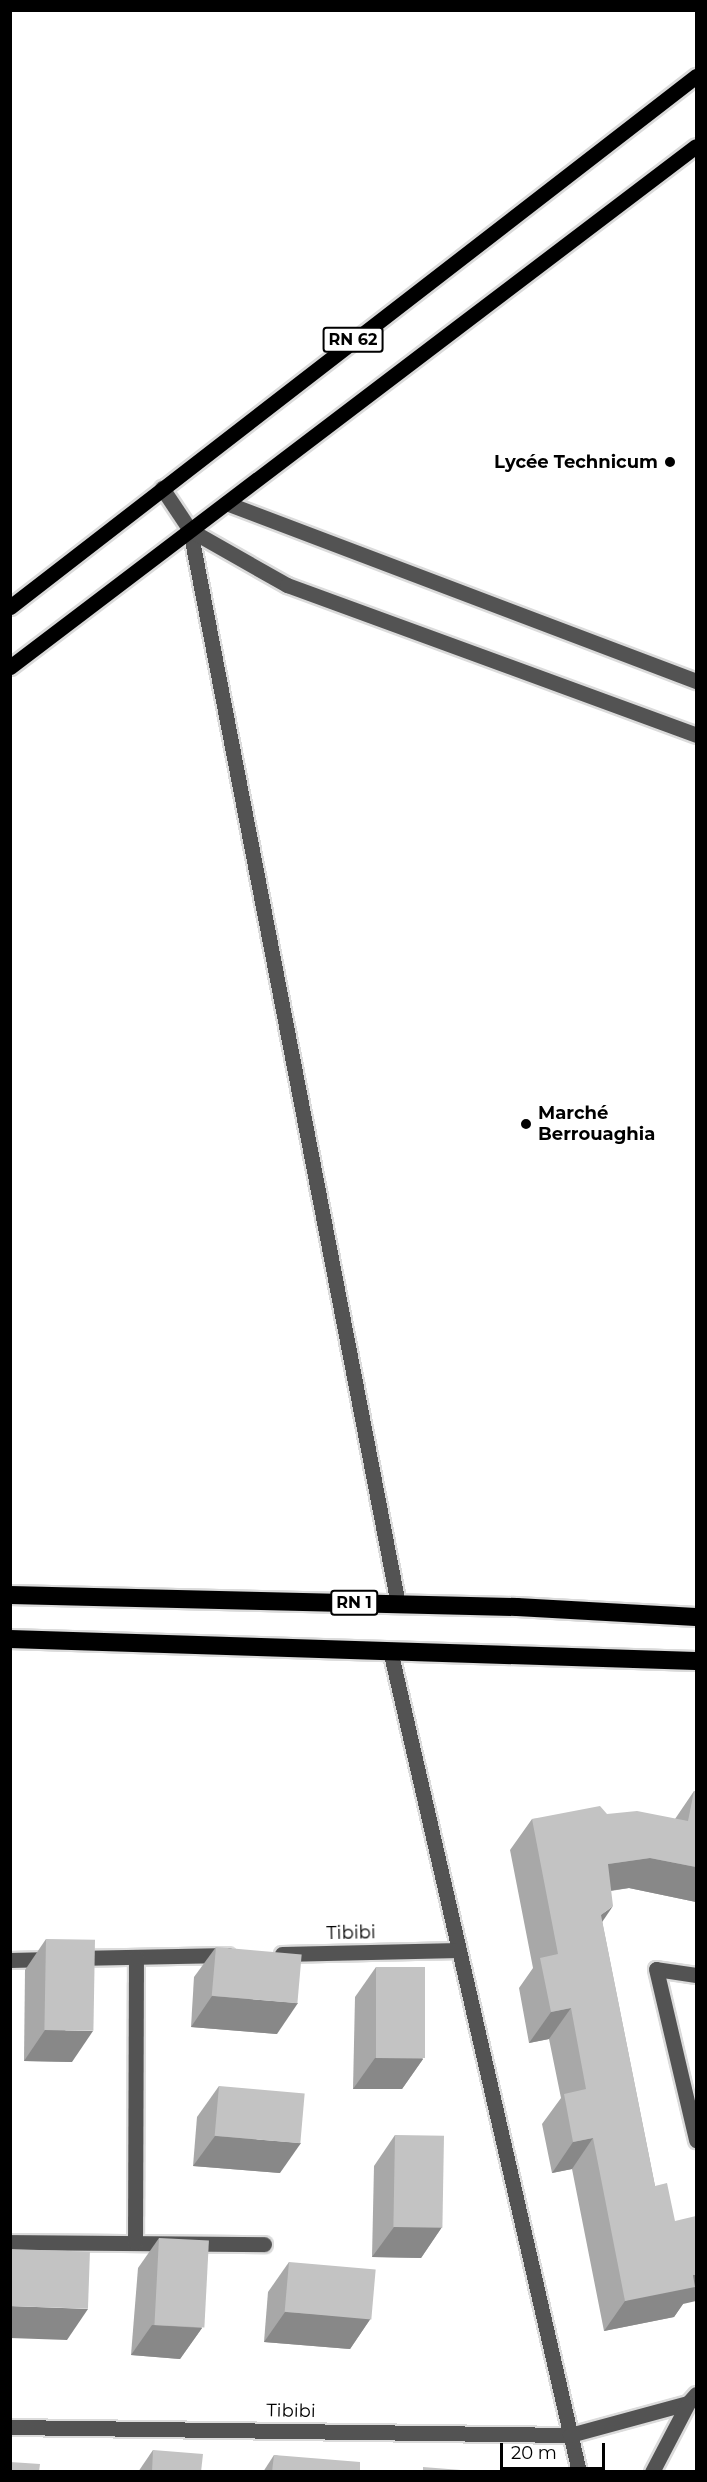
<!DOCTYPE html>
<html>
<head>
<meta charset="utf-8">
<style>
	body { margin:0 }
	#map { position:relative; width:707px; height:2482px; overflow:hidden; background:#fff; font-family:Montserrat,sans-serif }
	div>[style] { position:absolute }
	.roads { filter:drop-shadow(2px 0 #dbdbdb) drop-shadow(-2px 0 #dbdbdb) drop-shadow(0 2px #dbdbdb) drop-shadow(0 -2px #dbdbdb) }
	.minor>* { height:15px; margin:-7.5px; padding:0 7.5px; transform-origin:7.5px; border-radius:7.5px; background:#535353 }
	.major>* { height:15px; margin:-7.5px; padding:0 7.5px; transform-origin:7.5px; border-radius:7.5px; background:#000 }
	.highway>* { height:18px; margin:-9px; padding:0 9px; transform-origin:9px; border-radius:9px; background:#000 }
	.wall>* { inset:0; background:#a8a8a8 }
	.shaded-wall>* { inset:0; background:#888 }
	.building>* { inset:0; background:#c3c3c3; transform-origin:0 0 }
	.dots>* { width:16px; height:16px; translate:-50% -50%; box-sizing:border-box; border:3px solid #fff; border-radius:50% }
	span { translate:-50% -50%; white-space:nowrap; text-align:center; line-height:1.15; -webkit-text-stroke:6px #fff; paint-order:stroke }
	.shield-label span { padding:2px 4px; background:#fff; border:2px solid; border-radius:4px; -webkit-text-stroke-width:0 }
	.shield-label { font-size:16px; color:#000; font-weight:700 }
	.poi-label { font-size:18px; color:#000; font-weight:700 }
	.right { translate:-100% -50%; text-align:right }
	.left { translate:0 -50%; text-align:left }
	.street-label { font-size:18px; color:#000 }
	.frame { position:absolute; inset:0; border:12px solid #000; pointer-events:none }
	.scale { position:absolute; left:500px; top:2443px; width:105px; height:27px; box-sizing:border-box; border:3px solid #000; border-top:0; padding-left:8px; font-size:18px; line-height:21px; white-space:nowrap; color:#000; -webkit-text-stroke:4px #fff; paint-order:stroke }
</style>
</head>
<body>
<div id="map">
	<div class="roads">
		<div class="minor">
			<i style="left:162px;top:488px;width:50px;rotate:56.3deg"></i>
			<i style="left:190px;top:530px;width:1094px;rotate:79.04deg"></i>
			<i style="left:226px;top:503px;width:503px;rotate:20.74deg"></i>
			<i style="left:190px;top:530px;width:112px;rotate:29.6deg"></i>
			<i style="left:287px;top:585px;width:436px;rotate:20.1deg"></i>
			<i style="left:390px;top:1650px;width:843px;rotate:77.05deg"></i>
			<i style="left:282px;top:1954px;width:177px;rotate:-1.3deg"></i>
			<i style="left:75px;top:1958px;width:153px;rotate:-1.1deg"></i>
			<i style="left:10px;top:1960px;width:41px;rotate:-1.4deg"></i>
			<i style="left:696px;top:1975px;width:40px;rotate:-171.5deg"></i>
			<i style="left:656px;top:1969px;width:176px;rotate:76.8deg"></i>
			<i style="left:10px;top:2242px;width:254px;rotate:0.5deg"></i>
			<i style="left:135px;top:2242px;width:285px;rotate:-89.8deg"></i>
			<i style="left:10px;top:2427px;width:560px;rotate:0.82deg"></i>
			<i style="left:570px;top:2435px;width:122px;rotate:-15.2deg"></i>
			<i style="left:688px;top:2403px;width:12px;rotate:-48deg"></i>
			<i style="left:652px;top:2472px;width:78px;rotate:-62.4deg"></i>
		</div>
		<div class="major">
			<i style="left:10px;top:607px;width:868px;rotate:-37.74deg"></i>
			<i style="left:10px;top:667px;width:861px;rotate:-37.22deg"></i>
		</div>
		<div class="highway">
			<i style="left:10px;top:1595px;width:507px;rotate:1.36deg"></i>
			<i style="left:517px;top:1607px;width:179px;rotate:3.2deg"></i>
			<i style="left:10px;top:1639px;width:686px;rotate:1.84deg"></i>
		</div>
	</div>
	<div class="wall">
		<i style="clip-path:polygon(694px 1791px,696px 1902px,629px 1888px,611px 1891px,602px 1921px,655px 2186px,683px 2304px,674px 2317px,604px 2331px,572px 2169px,552px 2173px,542px 2124px,561px 2098px,549px 2039px,529px 2043px,519px 1988px,533px 1968px,510px 1850px,532px 1819px,607px 1814px,675px 1819px)"></i>
		<i style="clip-path:polygon(46px 1939px,72px 2062px,24px 2061px,25px 1970px)"></i>
		<i style="clip-path:polygon(216px 1947px,277px 2034px,191px 2027px,194px 1977px)"></i>
		<i style="clip-path:polygon(376px 1967px,423px 2059px,402px 2089px,353px 2089px,355px 1997px)"></i>
		<i style="clip-path:polygon(219px 2086px,280px 2173px,193px 2166px,197px 2117px)"></i>
		<i style="clip-path:polygon(395px 2135px,442px 2227px,421px 2258px,372px 2257px,374px 2166px)"></i>
		<i style="clip-path:polygon(159px 2238px,202px 2328px,180px 2359px,131px 2355px,138px 2268px)"></i>
		<i style="clip-path:polygon(289px 2262px,371px 2318px,350px 2349px,264px 2342px,268px 2292px)"></i>
		<i style="clip-path:polygon(153px 2450px,201px 2472px,138px 2472px)"></i>
		<i style="clip-path:polygon(274px 2455px,360px 2472px,263px 2472px)"></i>
	</div>
	<div class="shaded-wall">
		<i style="clip-path:polygon(650px 1858px,696px 1867px,696px 1902px,629px 1888px,586px 1894px,608px 1864px)"></i>
		<i style="clip-path:polygon(613px 1906px,592px 1937px,601px 1915px)"></i>
		<i style="clip-path:polygon(212px 1996px,298px 2003px,277px 2034px,191px 2027px)"></i>
		<i style="clip-path:polygon(571px 2008px,549px 2039px,529px 2043px,551px 2012px)"></i>
		<i style="clip-path:polygon(45px 2030px,93px 2031px,72px 2062px,24px 2061px)"></i>
		<i style="clip-path:polygon(375px 2058px,423px 2059px,402px 2089px,353px 2089px)"></i>
		<i style="clip-path:polygon(215px 2136px,301px 2143px,280px 2173px,193px 2166px)"></i>
		<i style="clip-path:polygon(593px 2138px,572px 2169px,552px 2173px,573px 2142px)"></i>
		<i style="clip-path:polygon(394px 2227px,442px 2227px,421px 2258px,372px 2257px)"></i>
		<i style="clip-path:polygon(693px 2275px,696px 2275px,696px 2301px,683px 2304px,674px 2317px,604px 2331px,625px 2301px)"></i>
		<i style="clip-path:polygon(10px 2306px,88px 2309px,67px 2340px,10px 2338px)"></i>
		<i style="clip-path:polygon(285px 2312px,371px 2318px,350px 2349px,264px 2342px)"></i>
		<i style="clip-path:polygon(152px 2325px,202px 2328px,180px 2359px,131px 2355px)"></i>
	</div>
	<div class="building">
		<i style="clip-path:polygon(694px 1791px,696px 1791px,696px 1867px,650px 1858px,608px 1864px,613px 1906px,601px 1915px,655px 2186px,667px 2183px,675px 2221px,696px 2216px,696px 2275px,693px 2275px,695px 2287px,625px 2301px,593px 2138px,573px 2142px,564px 2094px,586px 2089px,571px 2008px,551px 2012px,540px 1958px,558px 1954px,532px 1819px,600px 1806px,607px 1814px,637px 1811px,688px 1821px)"></i>
		<i style="left:46px;top:1939px;width:49px;height:91px;rotate:1deg"></i>
		<i style="left:216px;top:1947px;width:86px;height:49px;rotate:5deg"></i>
		<i style="left:376px;top:1967px;width:49px;height:91px"></i>
		<i style="left:219px;top:2086px;width:86px;height:50px;rotate:5deg"></i>
		<i style="left:395px;top:2135px;width:49px;height:92px;rotate:1deg"></i>
		<i style="left:159px;top:2238px;width:50px;height:87px;rotate:3deg"></i>
		<i style="left:10px;top:2249px;width:80px;height:57px;rotate:2deg"></i>
		<i style="left:289px;top:2262px;width:87px;height:50px;rotate:5deg"></i>
		<i style="clip-path:polygon(153px 2450px,203px 2454px,201px 2472px,152px 2472px)"></i>
		<i style="clip-path:polygon(274px 2455px,360px 2462px,360px 2472px,272px 2472px)"></i>
		<i style="clip-path:polygon(10px 2462px,40px 2464px,39px 2472px,10px 2472px)"></i>
		<i style="clip-path:polygon(423px 2467px,486px 2472px,423px 2472px)"></i>
	</div>
	<div class="dots">
		<i style="left:670px;top:462px;background:#000"></i>
		<i style="left:526px;top:1124px;background:#000"></i>
	</div>
	<div class="shield-label">
		<span style="left:353px;top:340px">RN 62</span>
		<span style="left:354px;top:1603px">RN 1</span>
	</div>
	<div class="poi-label">
		<span class="right" style="left:658px;top:462px">Lycée Technicum</span>
		<span class="left" style="left:538px;top:1124px">Marché<br>Berrouaghia</span>
	</div>
	<div class="street-label">
		<span style="left:351px;top:1933px;rotate:-1deg">Tibibi</span>
		<span style="left:291px;top:2411px;rotate:1deg">Tibibi</span>
	</div>
	<div class="frame"></div>
	<div class="scale">20 m</div>
</div>
</body>
</html>
